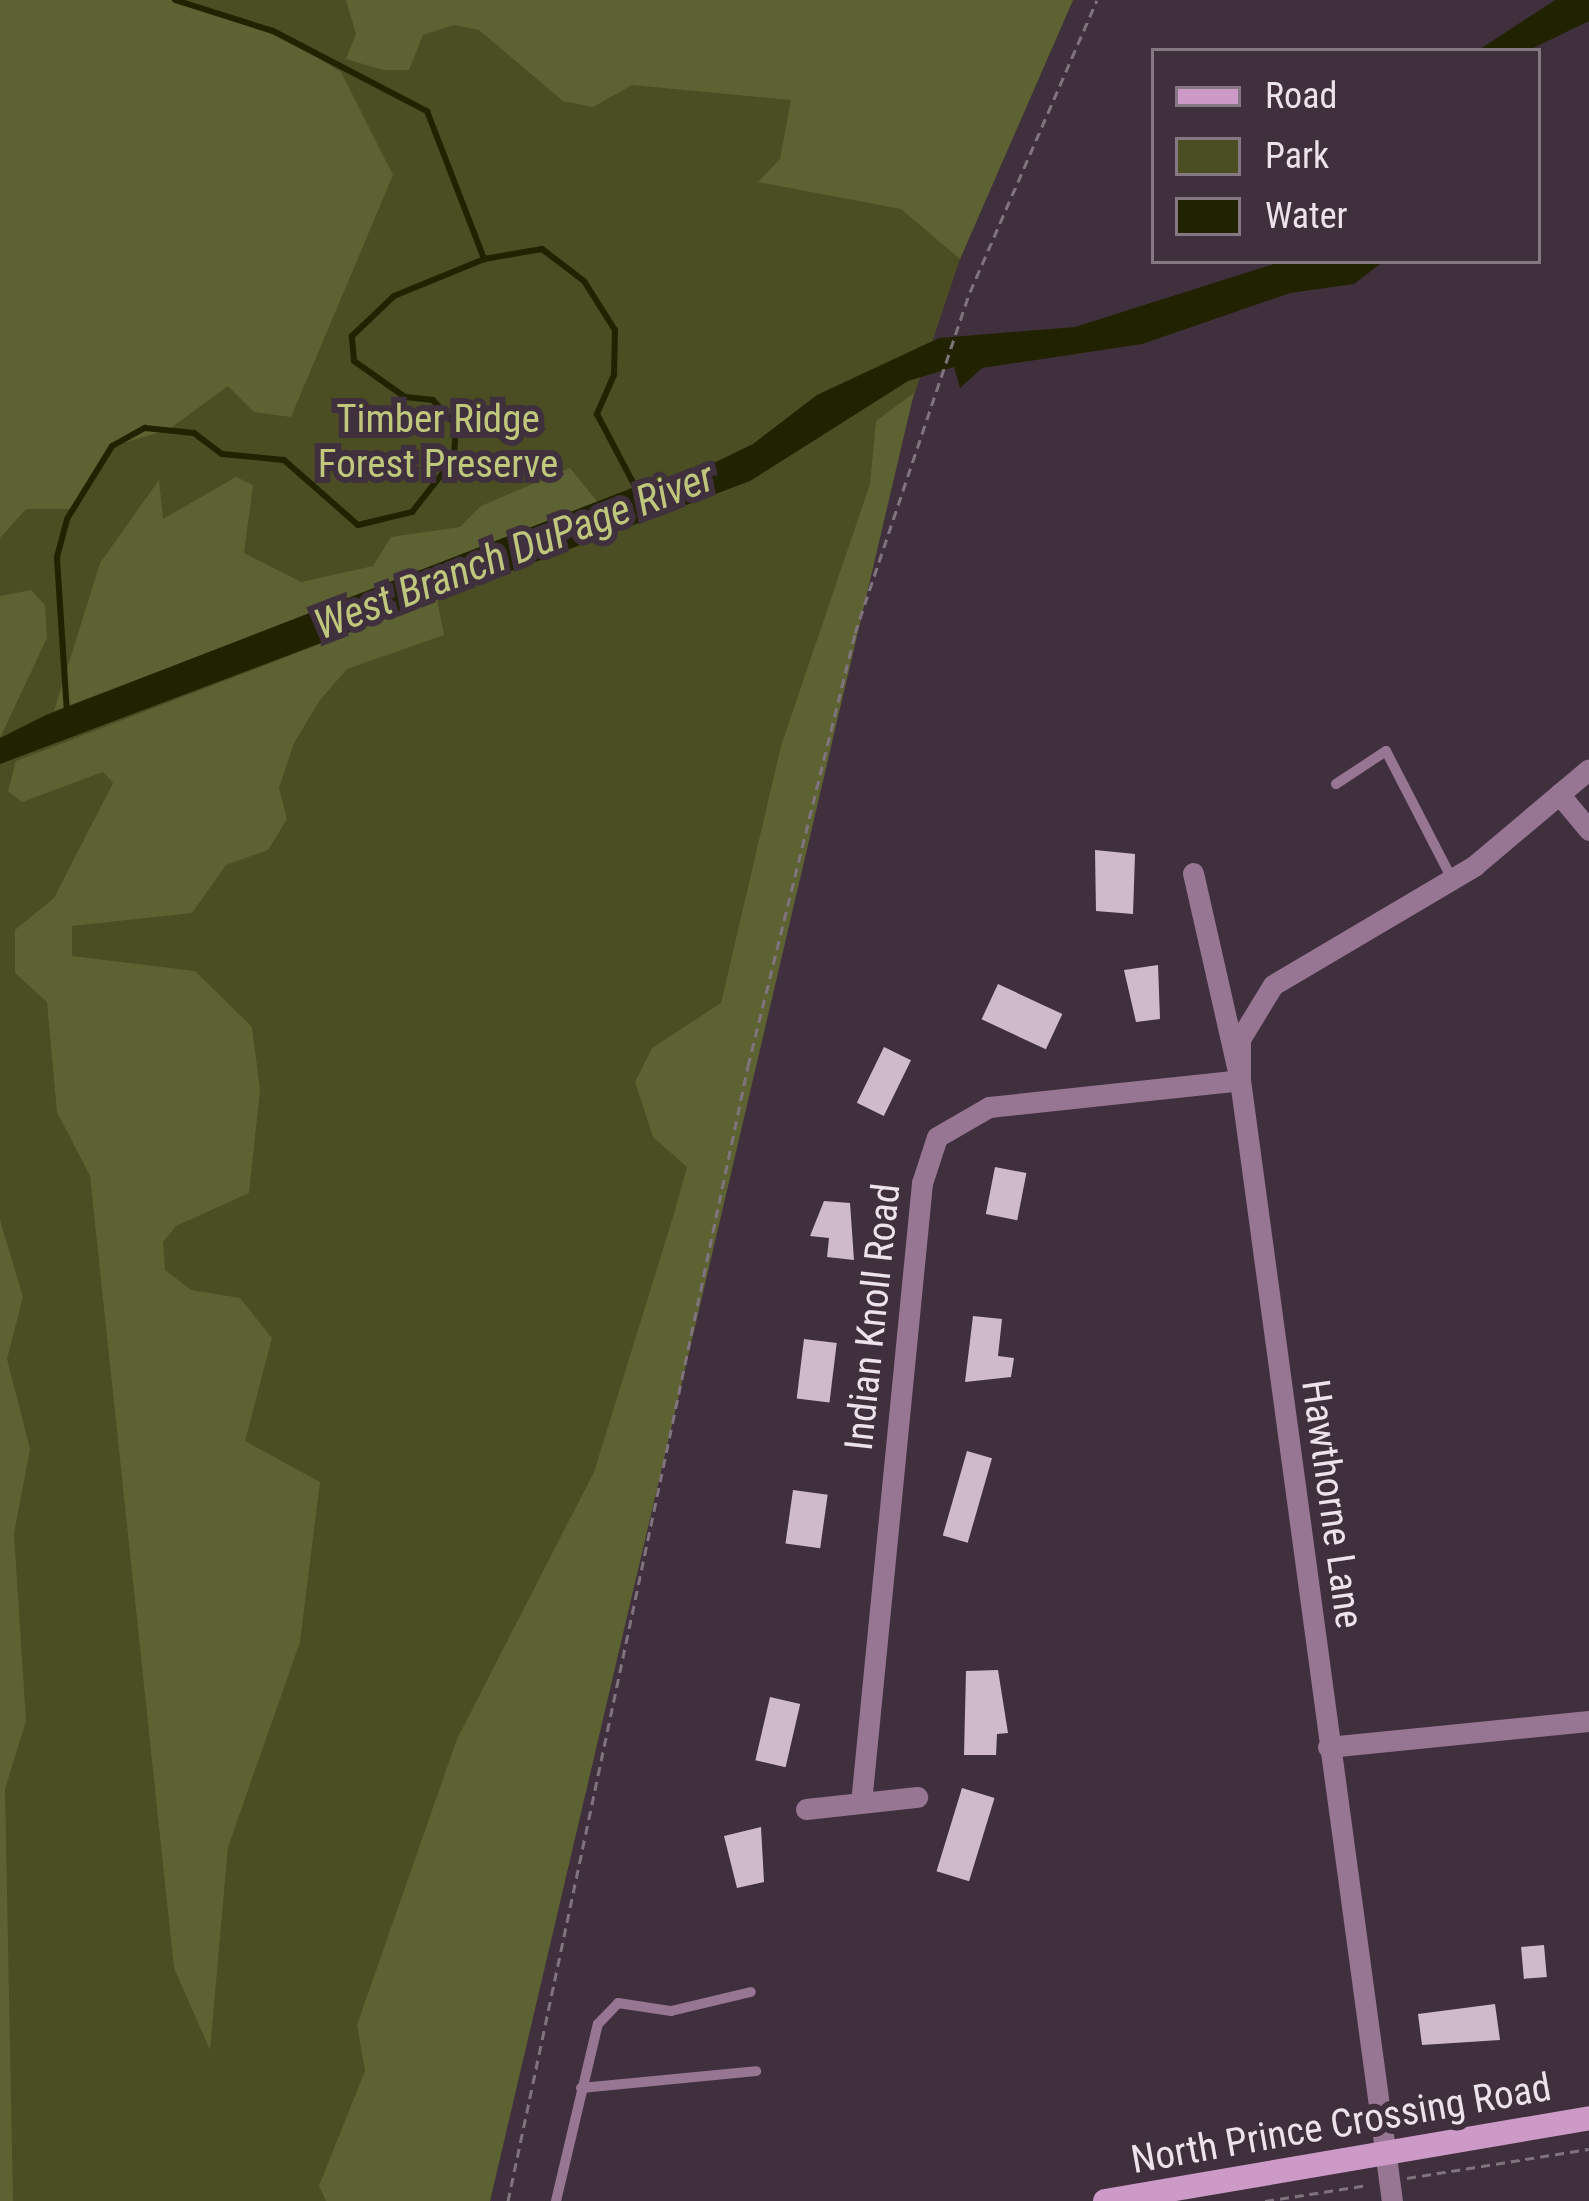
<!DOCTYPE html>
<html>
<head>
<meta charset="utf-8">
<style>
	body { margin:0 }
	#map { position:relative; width:1589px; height:2201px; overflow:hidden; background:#40303e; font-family:"Roboto Condensed",sans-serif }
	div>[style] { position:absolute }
	.green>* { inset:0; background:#4a4e22 }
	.forest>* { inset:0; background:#5d6233 }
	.water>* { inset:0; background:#212300 }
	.stream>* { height:6px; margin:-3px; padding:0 3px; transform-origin:3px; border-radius:3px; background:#212300 }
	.building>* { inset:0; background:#cebacb; transform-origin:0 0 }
	.path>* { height:3px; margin-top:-1.5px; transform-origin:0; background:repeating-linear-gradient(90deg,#80737e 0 9px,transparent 0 15px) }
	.lane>* { height:10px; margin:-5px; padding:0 5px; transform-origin:5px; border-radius:5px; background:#977693 }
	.street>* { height:21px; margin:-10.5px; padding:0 10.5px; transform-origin:10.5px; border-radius:10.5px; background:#977693 }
	.secondary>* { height:24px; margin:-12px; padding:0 12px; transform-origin:12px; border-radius:12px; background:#cd99c7 }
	span { translate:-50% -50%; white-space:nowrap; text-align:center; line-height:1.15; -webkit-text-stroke:12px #40303e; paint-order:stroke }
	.park-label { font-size:39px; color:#c0c87c }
	.street-label { font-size:39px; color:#ede3eb }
	.water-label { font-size:42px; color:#bec77b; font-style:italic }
	.legend { position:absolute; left:1151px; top:48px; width:390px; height:216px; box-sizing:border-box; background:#40303e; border:3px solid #857883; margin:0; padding:15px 21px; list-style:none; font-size:36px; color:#ede3eb }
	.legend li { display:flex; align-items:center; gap:24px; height:60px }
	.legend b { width:60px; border:3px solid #857883 }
</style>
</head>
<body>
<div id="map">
	<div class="green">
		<i style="clip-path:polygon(0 0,1073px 0,960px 259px,831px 642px,490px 2201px,0 2201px)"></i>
	</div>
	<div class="forest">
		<i style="clip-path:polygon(0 0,175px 0,273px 31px,341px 72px,393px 175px,291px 417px,254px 412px,228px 386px,168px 430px,113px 446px,72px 509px,26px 509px,0 538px)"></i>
		<i style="clip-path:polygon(346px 0,1073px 0,960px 259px,901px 209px,758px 182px,780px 159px,791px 100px,632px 85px,593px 107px,563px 101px,479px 30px,454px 25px,423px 35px,409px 70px,383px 70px,346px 59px,356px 34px)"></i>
		<i style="clip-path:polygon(914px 393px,490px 2201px,326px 2201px,319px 2186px,365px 2071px,357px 2025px,457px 1739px,594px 1472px,673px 1217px,687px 1167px,653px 1137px,635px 1082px,652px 1048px,721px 1003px,781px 746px,870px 484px,876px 421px)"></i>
		<i style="clip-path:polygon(570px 468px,600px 505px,54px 711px,100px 563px,159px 480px,163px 519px,236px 477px,253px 485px,244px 553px,301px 582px,373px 566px,391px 537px,460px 527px,481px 506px)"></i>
		<i style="clip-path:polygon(31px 590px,45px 605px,47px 638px,0 738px,0 596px)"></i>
		<i style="clip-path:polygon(437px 599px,444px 635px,347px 669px,320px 700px,294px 743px,279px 788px,287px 819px,268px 850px,226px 865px,192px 913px,72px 926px,72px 956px,195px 971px,252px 1027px,260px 1090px,249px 1193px,176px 1226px,163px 1242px,165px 1270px,191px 1290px,240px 1298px,272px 1338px,245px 1441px,320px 1482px,300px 1642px,228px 1847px,210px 2050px,174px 1968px,90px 1176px,57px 1112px,47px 1002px,15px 973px,15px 930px,54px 898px,113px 783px,103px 772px,22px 802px,8px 791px,16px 761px)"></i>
		<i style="clip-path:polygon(0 1220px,23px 1297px,7px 1359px,30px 1449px,14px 1534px,26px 1721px,5px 1789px,13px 2201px,0 2201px)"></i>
	</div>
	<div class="water">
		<i style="clip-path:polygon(1555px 0,1589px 0,1589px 21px,1527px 51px,1477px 51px)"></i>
		<i style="clip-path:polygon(1283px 261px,1384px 261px,1354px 284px,1290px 293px,1142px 344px,982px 368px,960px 388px,954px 367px,908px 381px,750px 481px,0 764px,0 738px,46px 715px,632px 488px,658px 490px,753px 444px,817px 395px,939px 338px,1075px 327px)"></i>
	</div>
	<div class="stream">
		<i style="left:175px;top:0;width:103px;rotate:17.6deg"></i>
		<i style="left:273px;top:31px;width:174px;rotate:27.5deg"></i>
		<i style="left:427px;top:111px;width:159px;rotate:68.9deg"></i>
		<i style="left:484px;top:259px;width:59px;rotate:-9.8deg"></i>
		<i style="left:542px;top:249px;width:53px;rotate:37.3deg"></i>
		<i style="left:584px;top:281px;width:58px;rotate:57.7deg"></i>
		<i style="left:615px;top:330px;width:45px;rotate:91.3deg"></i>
		<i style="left:614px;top:375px;width:43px;rotate:113.6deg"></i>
		<i style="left:597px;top:414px;width:90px;rotate:62.3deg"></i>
		<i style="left:67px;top:713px;width:156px;rotate:-93.7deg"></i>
		<i style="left:57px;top:557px;width:39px;rotate:-75deg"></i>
		<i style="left:67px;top:519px;width:86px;rotate:-58.3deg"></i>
		<i style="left:112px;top:446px;width:38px;rotate:-29deg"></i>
		<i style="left:145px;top:428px;width:49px;rotate:5.8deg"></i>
		<i style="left:194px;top:433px;width:35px;rotate:37deg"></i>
		<i style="left:222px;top:454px;width:62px;rotate:5.5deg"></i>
		<i style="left:284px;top:460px;width:98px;rotate:41.3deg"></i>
		<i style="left:358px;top:525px;width:56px;rotate:-13.5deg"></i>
		<i style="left:412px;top:512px;width:68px;rotate:-51.6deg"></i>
		<i style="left:454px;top:459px;width:34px;rotate:-87deg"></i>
		<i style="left:456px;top:425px;width:34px;rotate:-133deg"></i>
		<i style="left:433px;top:400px;width:28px;rotate:-174deg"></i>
		<i style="left:405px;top:397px;width:62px;rotate:-144.8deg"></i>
		<i style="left:354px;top:361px;width:25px;rotate:-95deg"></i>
		<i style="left:352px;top:336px;width:58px;rotate:-43.6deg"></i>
		<i style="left:394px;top:296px;width:97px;rotate:-22.3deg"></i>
	</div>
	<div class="building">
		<i style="clip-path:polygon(1095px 850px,1135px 854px,1133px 914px,1096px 911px)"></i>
		<i style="clip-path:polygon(1158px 965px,1160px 1019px,1136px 1022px,1124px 970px)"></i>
		<i style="left:998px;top:984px;width:71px;height:39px;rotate:25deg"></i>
		<i style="left:884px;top:1047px;width:30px;height:62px;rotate:26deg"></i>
		<i style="left:995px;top:1167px;width:32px;height:48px;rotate:11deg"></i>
		<i style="clip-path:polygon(824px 1201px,850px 1203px,854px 1260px,827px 1257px,829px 1238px,810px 1236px)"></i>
		<i style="clip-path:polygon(973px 1316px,1002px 1319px,998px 1356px,1014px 1358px,1011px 1377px,965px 1382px)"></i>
		<i style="left:804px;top:1339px;width:33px;height:60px;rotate:7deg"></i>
		<i style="left:967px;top:1451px;width:26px;height:88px;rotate:16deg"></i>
		<i style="left:793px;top:1490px;width:35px;height:54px;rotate:8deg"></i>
		<i style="clip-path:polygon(998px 1670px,1008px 1733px,997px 1734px,996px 1755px,964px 1755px,966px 1671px)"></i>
		<i style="left:770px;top:1697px;width:31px;height:65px;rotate:13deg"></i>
		<i style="left:962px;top:1788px;width:34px;height:87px;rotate:17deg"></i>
		<i style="clip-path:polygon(761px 1827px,764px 1882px,737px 1888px,724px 1836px)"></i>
		<i style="left:1544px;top:1945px;width:32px;height:23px;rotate:85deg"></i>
		<i style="clip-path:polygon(1495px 2004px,1500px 2040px,1422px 2045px,1418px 2014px)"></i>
	</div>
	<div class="path">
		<i style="left:1407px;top:2178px;width:184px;rotate:-9.1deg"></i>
		<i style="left:508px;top:2201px;width:1160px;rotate:-78.06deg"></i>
		<i style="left:748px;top:1066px;width:446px;rotate:-76.1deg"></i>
		<i style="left:855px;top:633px;width:360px;rotate:-71.4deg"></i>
		<i style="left:970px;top:292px;width:318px;rotate:-66.5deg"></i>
		<i style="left:1265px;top:2201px;width:104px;rotate:-8.8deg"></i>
	</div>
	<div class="lane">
		<i style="left:1336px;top:784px;width:60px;rotate:-33.4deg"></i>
		<i style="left:1386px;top:751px;width:144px;rotate:62.7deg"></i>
		<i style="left:581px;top:2088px;width:176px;rotate:-5.5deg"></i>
		<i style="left:556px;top:2201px;width:182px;rotate:-76.7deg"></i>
		<i style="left:598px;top:2024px;width:29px;rotate:-46deg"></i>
		<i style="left:618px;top:2003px;width:54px;rotate:8.6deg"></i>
		<i style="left:671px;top:2011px;width:82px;rotate:-13.4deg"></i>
	</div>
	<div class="street">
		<i style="left:1559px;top:794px;width:47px;rotate:50.2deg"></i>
		<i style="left:1193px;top:873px;width:212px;rotate:77.2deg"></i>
		<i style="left:1240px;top:1080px;width:1131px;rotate:82.28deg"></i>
		<i style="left:1328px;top:1747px;width:262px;rotate:-5.7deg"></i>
		<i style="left:861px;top:1803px;width:623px;rotate:-84.38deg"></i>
		<i style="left:922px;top:1183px;width:48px;rotate:-71.9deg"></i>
		<i style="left:937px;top:1137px;width:60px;rotate:-30deg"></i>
		<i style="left:989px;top:1107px;width:252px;rotate:-6.1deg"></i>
		<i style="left:1240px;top:1080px;width:41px;rotate:-90deg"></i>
		<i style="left:1240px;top:1039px;width:63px;rotate:-58.6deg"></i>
		<i style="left:1273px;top:985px;width:234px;rotate:-30.6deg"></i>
		<i style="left:1474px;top:866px;width:150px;rotate:-40.1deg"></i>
		<i style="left:806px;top:1809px;width:112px;rotate:-6.2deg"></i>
	</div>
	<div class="secondary">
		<i style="left:1105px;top:2201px;width:491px;rotate:-9.7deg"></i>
	</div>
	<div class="park-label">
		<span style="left:438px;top:442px">Timber Ridge<br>Forest Preserve</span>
	</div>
	<div class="street-label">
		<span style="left:873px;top:1317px;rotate:-84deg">Indian Knoll Road</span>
		<span style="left:1332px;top:1504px;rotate:82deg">Hawthorne Lane</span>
		<span style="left:1341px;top:2124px;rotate:-10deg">North Prince Crossing Road</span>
	</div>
	<div class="water-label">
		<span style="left:514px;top:551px;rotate:-21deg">West Branch DuPage River</span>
	</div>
	<ul class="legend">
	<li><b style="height:15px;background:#cd99c7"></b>Road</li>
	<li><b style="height:33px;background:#4a4e22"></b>Park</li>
	<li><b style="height:33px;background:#212300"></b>Water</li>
	</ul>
</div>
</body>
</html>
